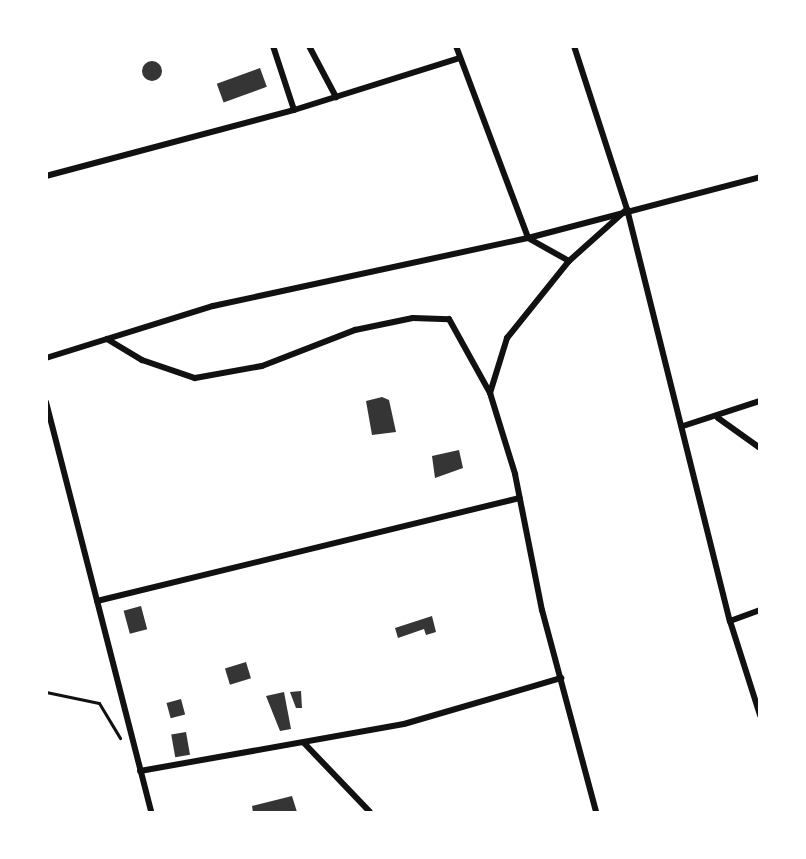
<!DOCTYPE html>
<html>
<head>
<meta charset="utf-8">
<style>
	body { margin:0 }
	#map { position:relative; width:806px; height:859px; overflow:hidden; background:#fff; font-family:"PT Sans",sans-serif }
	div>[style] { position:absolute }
	.building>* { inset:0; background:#353535; transform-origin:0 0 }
	.round { border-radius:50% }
	.path>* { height:3px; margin:-1.5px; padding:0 1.5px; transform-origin:1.5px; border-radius:1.5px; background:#111 }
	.minor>* { height:6px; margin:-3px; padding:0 3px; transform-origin:3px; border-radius:3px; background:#111 }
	span { translate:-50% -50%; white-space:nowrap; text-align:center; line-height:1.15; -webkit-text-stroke:5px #fff; paint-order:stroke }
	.frame { position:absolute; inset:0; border:48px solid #fff; pointer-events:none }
</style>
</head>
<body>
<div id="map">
	<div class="building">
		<i class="round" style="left:142px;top:61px;width:20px;height:20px"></i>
		<i style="left:260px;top:68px;width:20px;height:46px;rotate:70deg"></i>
		<i style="clip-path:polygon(382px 397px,389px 400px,396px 432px,372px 435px,366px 401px)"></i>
		<i style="clip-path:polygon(459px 450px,463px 468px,435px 478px,432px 456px)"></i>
		<i style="left:141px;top:606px;width:24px;height:18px;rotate:75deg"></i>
		<i style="clip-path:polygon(432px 616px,436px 632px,426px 635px,424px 629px,398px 638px,395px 628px)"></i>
		<i style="left:246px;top:662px;width:17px;height:22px;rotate:73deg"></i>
		<i style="clip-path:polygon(301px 691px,302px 708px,296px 708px,290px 692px)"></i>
		<i style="clip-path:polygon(284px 692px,291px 729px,280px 731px,266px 696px)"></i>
		<i style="left:181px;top:699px;width:16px;height:15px;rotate:75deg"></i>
		<i style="left:186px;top:732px;width:23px;height:15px;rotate:80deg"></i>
		<i style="clip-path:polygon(292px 796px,297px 812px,253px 812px,252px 806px)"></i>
	</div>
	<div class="path">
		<i style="left:46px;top:692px;width:54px;rotate:11.7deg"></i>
		<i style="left:99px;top:703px;width:41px;rotate:59deg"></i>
	</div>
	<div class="minor">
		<i style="left:273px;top:46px;width:67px;rotate:71.8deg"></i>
		<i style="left:309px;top:46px;width:58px;rotate:62.1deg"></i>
		<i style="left:456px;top:46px;width:205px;rotate:69.4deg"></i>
		<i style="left:528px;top:238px;width:47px;rotate:29.3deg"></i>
		<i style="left:574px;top:46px;width:171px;rotate:72deg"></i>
		<i style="left:627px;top:209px;width:425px;rotate:76deg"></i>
		<i style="left:730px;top:621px;width:99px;rotate:72.3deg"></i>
		<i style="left:46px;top:176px;width:257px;rotate:-14.9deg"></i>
		<i style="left:294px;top:110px;width:174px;rotate:-17.4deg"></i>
		<i style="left:107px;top:339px;width:41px;rotate:31deg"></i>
		<i style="left:142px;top:360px;width:56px;rotate:18.8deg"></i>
		<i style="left:195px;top:378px;width:68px;rotate:-10.2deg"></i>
		<i style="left:262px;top:366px;width:100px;rotate:-21.2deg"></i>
		<i style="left:355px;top:330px;width:59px;rotate:-11.7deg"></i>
		<i style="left:413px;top:318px;width:36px;rotate:2deg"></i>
		<i style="left:449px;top:319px;width:85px;rotate:61deg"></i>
		<i style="left:490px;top:393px;width:85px;rotate:72.8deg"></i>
		<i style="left:515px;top:474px;width:139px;rotate:78.8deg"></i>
		<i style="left:542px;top:610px;width:209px;rotate:75deg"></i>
		<i style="left:46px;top:358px;width:175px;rotate:-17.3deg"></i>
		<i style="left:213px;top:306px;width:322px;rotate:-12.2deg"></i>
		<i style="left:528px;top:238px;width:240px;rotate:-14.7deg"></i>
		<i style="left:490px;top:393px;width:58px;rotate:-72.8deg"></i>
		<i style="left:507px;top:338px;width:99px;rotate:-51.2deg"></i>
		<i style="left:569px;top:261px;width:75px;rotate:-41.8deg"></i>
		<i style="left:46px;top:402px;width:423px;rotate:75.6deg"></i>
		<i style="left:718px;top:418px;width:52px;rotate:35.5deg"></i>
		<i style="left:683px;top:426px;width:81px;rotate:-18deg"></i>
		<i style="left:97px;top:601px;width:435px;rotate:-13.7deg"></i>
		<i style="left:730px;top:621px;width:32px;rotate:-20deg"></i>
		<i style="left:304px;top:743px;width:95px;rotate:46.3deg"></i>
		<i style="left:140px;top:771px;width:268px;rotate:-10.1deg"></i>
		<i style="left:404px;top:724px;width:164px;rotate:-16.3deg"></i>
	</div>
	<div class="frame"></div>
</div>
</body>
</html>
